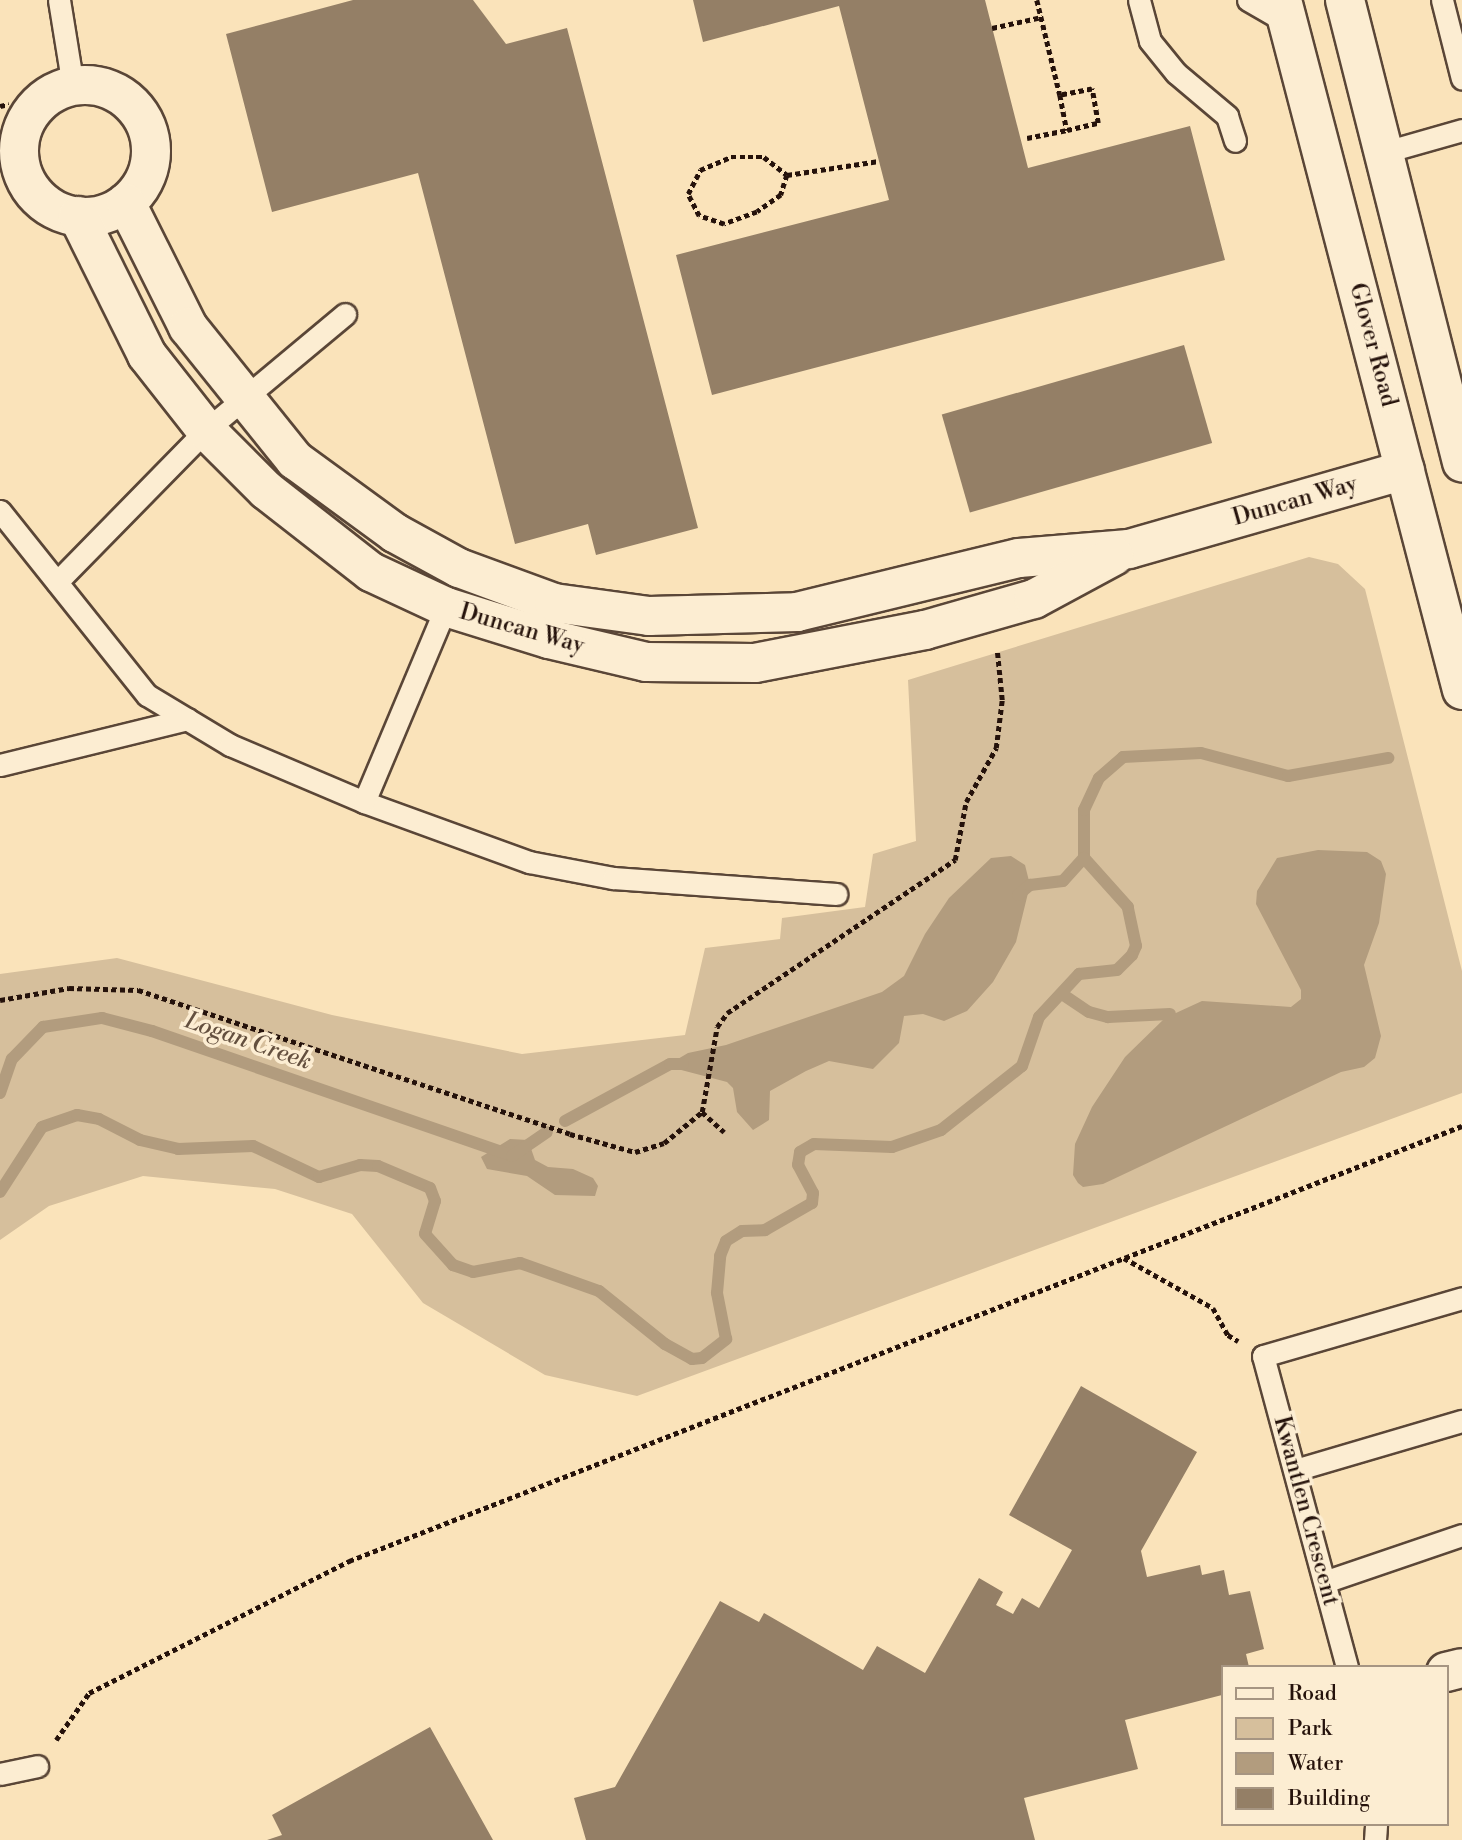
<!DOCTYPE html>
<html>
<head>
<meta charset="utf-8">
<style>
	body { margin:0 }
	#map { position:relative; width:1462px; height:1840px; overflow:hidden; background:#fae3ba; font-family:"Libre Bodoni",serif }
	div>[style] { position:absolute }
	.green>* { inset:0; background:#d6bf9c }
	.water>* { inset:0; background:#b29c7e }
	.stream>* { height:12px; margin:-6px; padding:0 6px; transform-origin:6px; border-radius:6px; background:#b29c7e }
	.building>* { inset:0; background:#947f66; transform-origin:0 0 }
	.path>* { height:4.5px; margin-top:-2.25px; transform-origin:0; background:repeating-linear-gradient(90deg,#25120b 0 5px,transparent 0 8.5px) }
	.roads { filter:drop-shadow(2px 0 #5a4637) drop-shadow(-2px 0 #5a4637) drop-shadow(0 2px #5a4637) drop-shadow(0 -2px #5a4637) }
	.lane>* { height:21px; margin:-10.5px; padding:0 10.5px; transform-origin:10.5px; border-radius:10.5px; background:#fcedd2 }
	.street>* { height:38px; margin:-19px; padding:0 19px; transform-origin:19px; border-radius:19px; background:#fcedd2 }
	.street>.ring { margin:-19px; padding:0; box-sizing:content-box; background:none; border:38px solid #fcedd2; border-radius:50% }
	.secondary>* { height:38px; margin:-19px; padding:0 19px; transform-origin:19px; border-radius:19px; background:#fcedd2 }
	span { translate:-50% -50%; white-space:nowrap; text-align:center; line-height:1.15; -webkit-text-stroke:7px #fcedd2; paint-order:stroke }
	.street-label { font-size:23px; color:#25120b }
	.water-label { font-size:24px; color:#64503f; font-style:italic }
	.legend { position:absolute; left:1221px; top:1665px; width:228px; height:161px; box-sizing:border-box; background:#fcedd2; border:2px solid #a69582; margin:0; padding:9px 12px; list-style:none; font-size:21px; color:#25120b }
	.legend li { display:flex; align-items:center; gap:14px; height:35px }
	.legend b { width:35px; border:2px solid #a69582 }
</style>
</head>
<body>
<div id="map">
	<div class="green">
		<i style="clip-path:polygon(1309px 557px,1338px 564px,1365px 589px,1462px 971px,1462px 1093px,637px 1396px,545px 1375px,423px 1303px,352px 1214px,275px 1189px,143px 1176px,49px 1206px,0 1240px,0 974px,117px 958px,332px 1015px,522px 1054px,685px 1035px,705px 948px,780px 939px,782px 918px,865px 907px,873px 854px,916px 841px,908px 680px)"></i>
	</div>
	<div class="water">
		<i style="clip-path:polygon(1318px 850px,1367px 852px,1381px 861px,1386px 874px,1379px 923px,1364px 965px,1381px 1036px,1375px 1058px,1364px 1067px,1341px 1072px,1103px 1184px,1083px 1187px,1078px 1183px,1073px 1175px,1075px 1144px,1092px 1107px,1125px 1057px,1165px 1018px,1202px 1001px,1291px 1007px,1301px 999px,1301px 990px,1256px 904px,1257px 891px,1277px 858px)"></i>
		<i style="clip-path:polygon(1011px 856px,1025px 865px,1030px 885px,1016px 942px,993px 982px,967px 1011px,944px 1021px,923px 1014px,904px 1016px,899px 1043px,873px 1069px,829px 1061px,806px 1071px,770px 1091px,769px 1120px,753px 1130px,737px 1112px,733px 1088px,727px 1082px,666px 1066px,688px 1053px,726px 1045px,882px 992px,904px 976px,925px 934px,949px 898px,991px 858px)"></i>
		<i style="clip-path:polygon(510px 1139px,528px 1140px,535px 1160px,548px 1167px,573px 1169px,593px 1178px,598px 1186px,595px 1196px,555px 1195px,527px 1176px,487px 1169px,481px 1157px)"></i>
	</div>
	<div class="stream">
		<i style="left:1084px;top:858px;width:48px;rotate:-90deg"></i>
		<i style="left:1084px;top:810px;width:35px;rotate:-65deg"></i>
		<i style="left:1099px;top:778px;width:32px;rotate:-41deg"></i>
		<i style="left:1123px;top:757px;width:78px;rotate:-2.9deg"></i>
		<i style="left:1201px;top:753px;width:90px;rotate:14.8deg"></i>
		<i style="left:1288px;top:776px;width:102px;rotate:-10.2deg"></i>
		<i style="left:1018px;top:895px;width:16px;rotate:-40deg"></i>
		<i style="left:1030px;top:885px;width:33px;rotate:-7deg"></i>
		<i style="left:1063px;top:881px;width:31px;rotate:-48deg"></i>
		<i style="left:1062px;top:994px;width:32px;rotate:34deg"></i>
		<i style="left:1089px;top:1012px;width:20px;rotate:15deg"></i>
		<i style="left:1108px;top:1017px;width:62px;rotate:-2.8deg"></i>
		<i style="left:0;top:1093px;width:36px;rotate:-71deg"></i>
		<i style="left:12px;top:1059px;width:45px;rotate:-45.9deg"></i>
		<i style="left:43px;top:1027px;width:60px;rotate:-8.7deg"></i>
		<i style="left:102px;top:1018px;width:52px;rotate:14.6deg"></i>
		<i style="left:152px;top:1031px;width:381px;rotate:19.1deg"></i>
		<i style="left:512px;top:1156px;width:42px;rotate:-34.4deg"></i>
		<i style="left:565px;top:1121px;width:119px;rotate:-28.5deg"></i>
		<i style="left:670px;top:1064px;width:13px"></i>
		<i style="left:0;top:1192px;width:77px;rotate:-57.1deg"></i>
		<i style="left:42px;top:1127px;width:37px;rotate:-19deg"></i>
		<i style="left:77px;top:1115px;width:22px;rotate:10deg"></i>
		<i style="left:99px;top:1119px;width:46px;rotate:27.1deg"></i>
		<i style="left:140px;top:1140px;width:39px;rotate:13deg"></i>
		<i style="left:178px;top:1149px;width:75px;rotate:-2.3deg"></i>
		<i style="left:253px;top:1146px;width:73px;rotate:25.2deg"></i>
		<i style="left:319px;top:1177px;width:43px;rotate:-16.3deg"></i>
		<i style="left:360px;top:1165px;width:18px;rotate:3deg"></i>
		<i style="left:378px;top:1166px;width:56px;rotate:22.9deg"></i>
		<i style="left:430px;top:1188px;width:14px;rotate:69deg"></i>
		<i style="left:435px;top:1201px;width:34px;rotate:107deg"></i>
		<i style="left:425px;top:1234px;width:42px;rotate:47.9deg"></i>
		<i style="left:453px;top:1265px;width:21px;rotate:19deg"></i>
		<i style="left:473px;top:1272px;width:48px;rotate:-10.8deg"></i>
		<i style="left:520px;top:1263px;width:84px;rotate:19.5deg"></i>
		<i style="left:599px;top:1291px;width:85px;rotate:38.8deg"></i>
		<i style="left:665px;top:1344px;width:31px;rotate:29deg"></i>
		<i style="left:692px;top:1359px;width:10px;rotate:-6deg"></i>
		<i style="left:702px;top:1358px;width:31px;rotate:-38deg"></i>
		<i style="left:726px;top:1339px;width:47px;rotate:-101.1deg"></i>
		<i style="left:717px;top:1293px;width:37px;rotate:-85deg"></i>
		<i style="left:720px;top:1256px;width:16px;rotate:-68deg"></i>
		<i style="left:726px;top:1241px;width:19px;rotate:-32deg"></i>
		<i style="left:742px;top:1231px;width:23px;rotate:-2deg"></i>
		<i style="left:765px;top:1230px;width:54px;rotate:-29.9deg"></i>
		<i style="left:812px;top:1203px;width:10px;rotate:-84deg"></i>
		<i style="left:813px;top:1193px;width:32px;rotate:-118deg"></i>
		<i style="left:798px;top:1165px;width:13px;rotate:-81deg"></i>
		<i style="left:800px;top:1152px;width:16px;rotate:-30deg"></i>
		<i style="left:814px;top:1144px;width:78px;rotate:2.2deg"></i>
		<i style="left:892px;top:1147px;width:52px;rotate:-19.1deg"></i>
		<i style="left:941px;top:1130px;width:103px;rotate:-38.3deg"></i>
		<i style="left:1022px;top:1066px;width:52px;rotate:-70.9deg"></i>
		<i style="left:1039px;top:1017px;width:59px;rotate:-47.1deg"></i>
		<i style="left:1079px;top:974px;width:38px;rotate:-6deg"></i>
		<i style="left:1117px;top:970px;width:21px;rotate:-45deg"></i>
		<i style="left:1132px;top:955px;width:10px;rotate:-66deg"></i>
		<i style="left:1136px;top:946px;width:40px;rotate:-102deg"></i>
		<i style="left:1128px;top:907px;width:66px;rotate:-131.9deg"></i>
	</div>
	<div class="building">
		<i style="clip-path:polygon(353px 0,473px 0,506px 44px,567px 28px,698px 528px,596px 555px,588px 524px,515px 544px,418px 173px,272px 212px,226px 34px)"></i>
		<i style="clip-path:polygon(693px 0,985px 0,1028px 168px,1190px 126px,1225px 260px,712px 395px,676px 255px,889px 200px,839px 6px,703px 42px)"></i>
		<i style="left:1184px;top:345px;width:102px;height:252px;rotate:74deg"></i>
		<i style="clip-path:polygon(1081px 1386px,1197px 1452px,1141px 1551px,1147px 1577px,1200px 1565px,1202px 1575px,1224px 1570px,1229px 1595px,1250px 1591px,1264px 1649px,1246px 1654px,1249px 1667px,1222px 1667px,1222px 1695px,1125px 1720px,1138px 1769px,1024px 1798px,1035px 1840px,586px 1840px,574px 1798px,615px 1787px,720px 1601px,759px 1622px,764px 1613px,863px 1670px,877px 1646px,925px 1673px,979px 1578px,1003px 1592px,996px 1605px,1013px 1614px,1022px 1598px,1039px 1608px,1072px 1550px,1009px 1515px)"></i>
		<i style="clip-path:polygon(430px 1727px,493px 1840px,267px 1840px,282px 1835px,272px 1815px)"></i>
	</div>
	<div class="path">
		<i style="left:1037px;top:0;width:98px;rotate:76.4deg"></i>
		<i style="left:992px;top:28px;width:51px;rotate:-12.4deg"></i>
		<i style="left:0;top:106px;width:9px;rotate:-13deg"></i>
		<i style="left:1027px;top:138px;width:41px;rotate:-11.3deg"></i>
		<i style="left:1067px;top:130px;width:32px;rotate:-13deg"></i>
		<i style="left:1098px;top:123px;width:35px;rotate:-100deg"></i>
		<i style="left:1092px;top:89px;width:33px;rotate:169deg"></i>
		<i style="left:1060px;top:95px;width:36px;rotate:79deg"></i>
		<i style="left:787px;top:175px;width:21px;rotate:107deg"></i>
		<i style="left:781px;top:195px;width:29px;rotate:145deg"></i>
		<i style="left:757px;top:212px;width:35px;rotate:160deg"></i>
		<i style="left:724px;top:224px;width:26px;rotate:-162deg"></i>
		<i style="left:699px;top:216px;width:25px;rotate:-117deg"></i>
		<i style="left:688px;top:194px;width:27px;rotate:-63deg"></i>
		<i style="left:700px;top:170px;width:34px;rotate:-23deg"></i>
		<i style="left:731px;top:157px;width:33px"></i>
		<i style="left:764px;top:157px;width:29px;rotate:38deg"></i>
		<i style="left:787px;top:175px;width:93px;rotate:-8.7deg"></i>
		<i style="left:0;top:1000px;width:70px;rotate:-9.9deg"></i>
		<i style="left:69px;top:988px;width:69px;rotate:1.7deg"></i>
		<i style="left:138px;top:990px;width:455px;rotate:18.4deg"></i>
		<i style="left:570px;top:1134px;width:67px;rotate:15.5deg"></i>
		<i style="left:635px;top:1152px;width:30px;rotate:-17deg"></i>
		<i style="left:664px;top:1143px;width:49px;rotate:-39.2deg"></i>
		<i style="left:702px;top:1112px;width:30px;rotate:42deg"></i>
		<i style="left:702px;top:1112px;width:86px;rotate:-80deg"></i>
		<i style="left:717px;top:1027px;width:17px;rotate:-54deg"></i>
		<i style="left:727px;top:1013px;width:275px;rotate:-33.9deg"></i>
		<i style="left:955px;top:860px;width:59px;rotate:-79.3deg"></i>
		<i style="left:966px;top:802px;width:62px;rotate:-60.9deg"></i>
		<i style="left:996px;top:748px;width:48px;rotate:-82.9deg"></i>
		<i style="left:1002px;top:700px;width:50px;rotate:-95.7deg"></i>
		<i style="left:1124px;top:1258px;width:102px;rotate:29.3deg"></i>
		<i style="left:1213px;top:1308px;width:31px;rotate:61deg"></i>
		<i style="left:1228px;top:1335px;width:12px;rotate:31deg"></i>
		<i style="left:56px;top:1740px;width:57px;rotate:-54.9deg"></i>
		<i style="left:89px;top:1693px;width:292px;rotate:-26.9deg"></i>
		<i style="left:349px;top:1561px;width:1195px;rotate:-21.35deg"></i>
	</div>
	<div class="roads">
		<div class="lane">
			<i style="left:59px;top:0;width:87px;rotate:80.8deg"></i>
			<i style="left:1139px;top:0;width:42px;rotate:75deg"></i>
			<i style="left:1150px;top:41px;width:41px;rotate:50.9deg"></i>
			<i style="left:1176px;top:73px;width:67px;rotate:40.1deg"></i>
			<i style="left:1227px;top:116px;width:26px;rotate:72deg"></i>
			<i style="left:1248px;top:0;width:46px;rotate:29.9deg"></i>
			<i style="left:1442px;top:0;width:81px;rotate:75.8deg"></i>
			<i style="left:1385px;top:152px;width:80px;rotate:-15.9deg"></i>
			<i style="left:0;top:511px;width:236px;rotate:51.4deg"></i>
			<i style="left:147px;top:695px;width:97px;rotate:31.1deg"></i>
			<i style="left:230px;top:745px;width:146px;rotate:23deg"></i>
			<i style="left:364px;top:802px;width:176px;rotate:20deg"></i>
			<i style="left:529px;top:862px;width:86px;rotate:10.8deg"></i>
			<i style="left:613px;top:878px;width:224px;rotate:4.1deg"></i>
			<i style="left:57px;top:582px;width:213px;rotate:-45.6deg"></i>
			<i style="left:206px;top:430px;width:181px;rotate:-39.8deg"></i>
			<i style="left:0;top:765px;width:193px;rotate:-13.8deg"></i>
			<i style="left:364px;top:802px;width:212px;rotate:-67.2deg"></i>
			<i style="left:1295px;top:1470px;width:174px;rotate:-16.4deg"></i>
			<i style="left:1327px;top:1581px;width:143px;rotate:-18.8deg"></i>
			<i style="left:1347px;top:1667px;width:322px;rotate:-105.1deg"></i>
			<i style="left:1263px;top:1356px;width:207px;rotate:-16.2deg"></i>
			<i style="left:0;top:1774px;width:38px;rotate:-12deg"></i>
			<i style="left:1375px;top:1840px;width:16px;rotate:-86deg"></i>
		</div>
		<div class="street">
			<i class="ring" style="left:19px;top:85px;width:94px;height:94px"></i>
			<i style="left:126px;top:203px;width:139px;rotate:63.4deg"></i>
			<i style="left:188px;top:327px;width:171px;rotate:51.2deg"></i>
			<i style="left:295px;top:460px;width:124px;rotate:36.1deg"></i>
			<i style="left:395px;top:533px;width:73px;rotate:28.7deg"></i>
			<i style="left:459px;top:568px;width:101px;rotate:20.2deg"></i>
			<i style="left:554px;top:603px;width:96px;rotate:7.8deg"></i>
			<i style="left:649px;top:616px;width:148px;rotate:-1.5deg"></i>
			<i style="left:797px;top:612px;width:228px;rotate:-13.7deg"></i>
			<i style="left:1019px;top:558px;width:110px;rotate:-4.7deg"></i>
			<i style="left:1129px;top:549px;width:287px;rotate:-16deg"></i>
			<i style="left:78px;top:216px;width:155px;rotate:63.6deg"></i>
			<i style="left:147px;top:355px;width:95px;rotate:51.8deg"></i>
			<i style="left:206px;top:430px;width:85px;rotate:45deg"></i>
			<i style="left:266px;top:490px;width:133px;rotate:38deg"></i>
			<i style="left:371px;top:572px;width:83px;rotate:25deg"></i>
			<i style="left:446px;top:607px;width:108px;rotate:17.3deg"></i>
			<i style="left:549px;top:639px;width:100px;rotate:13.3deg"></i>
			<i style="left:646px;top:662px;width:109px;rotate:0.5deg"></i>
			<i style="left:755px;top:663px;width:173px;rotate:-11deg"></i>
			<i style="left:925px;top:630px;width:113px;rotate:-15.9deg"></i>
			<i style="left:1034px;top:599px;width:91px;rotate:-28.3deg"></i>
			<i style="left:1446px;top:1672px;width:16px;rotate:-14deg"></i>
		</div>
		<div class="secondary">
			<i style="left:1282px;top:0;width:713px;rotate:75.38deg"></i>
			<i style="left:1345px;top:0;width:477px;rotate:75.8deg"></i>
		</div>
	</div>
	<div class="street-label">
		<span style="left:1373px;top:345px;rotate:75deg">Glover Road</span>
		<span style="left:1295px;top:501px;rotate:-16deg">Duncan Way</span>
		<span style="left:522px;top:629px;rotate:16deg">Duncan Way</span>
		<span style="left:1306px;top:1511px;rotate:75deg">Kwantlen Crescent</span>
	</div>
	<div class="water-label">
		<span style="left:248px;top:1042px;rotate:19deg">Logan Creek</span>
	</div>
	<ul class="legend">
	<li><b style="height:9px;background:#fcedd2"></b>Road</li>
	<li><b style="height:19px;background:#d6bf9c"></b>Park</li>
	<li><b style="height:19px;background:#b29c7e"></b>Water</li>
	<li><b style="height:19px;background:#947f66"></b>Building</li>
	</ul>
</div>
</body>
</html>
